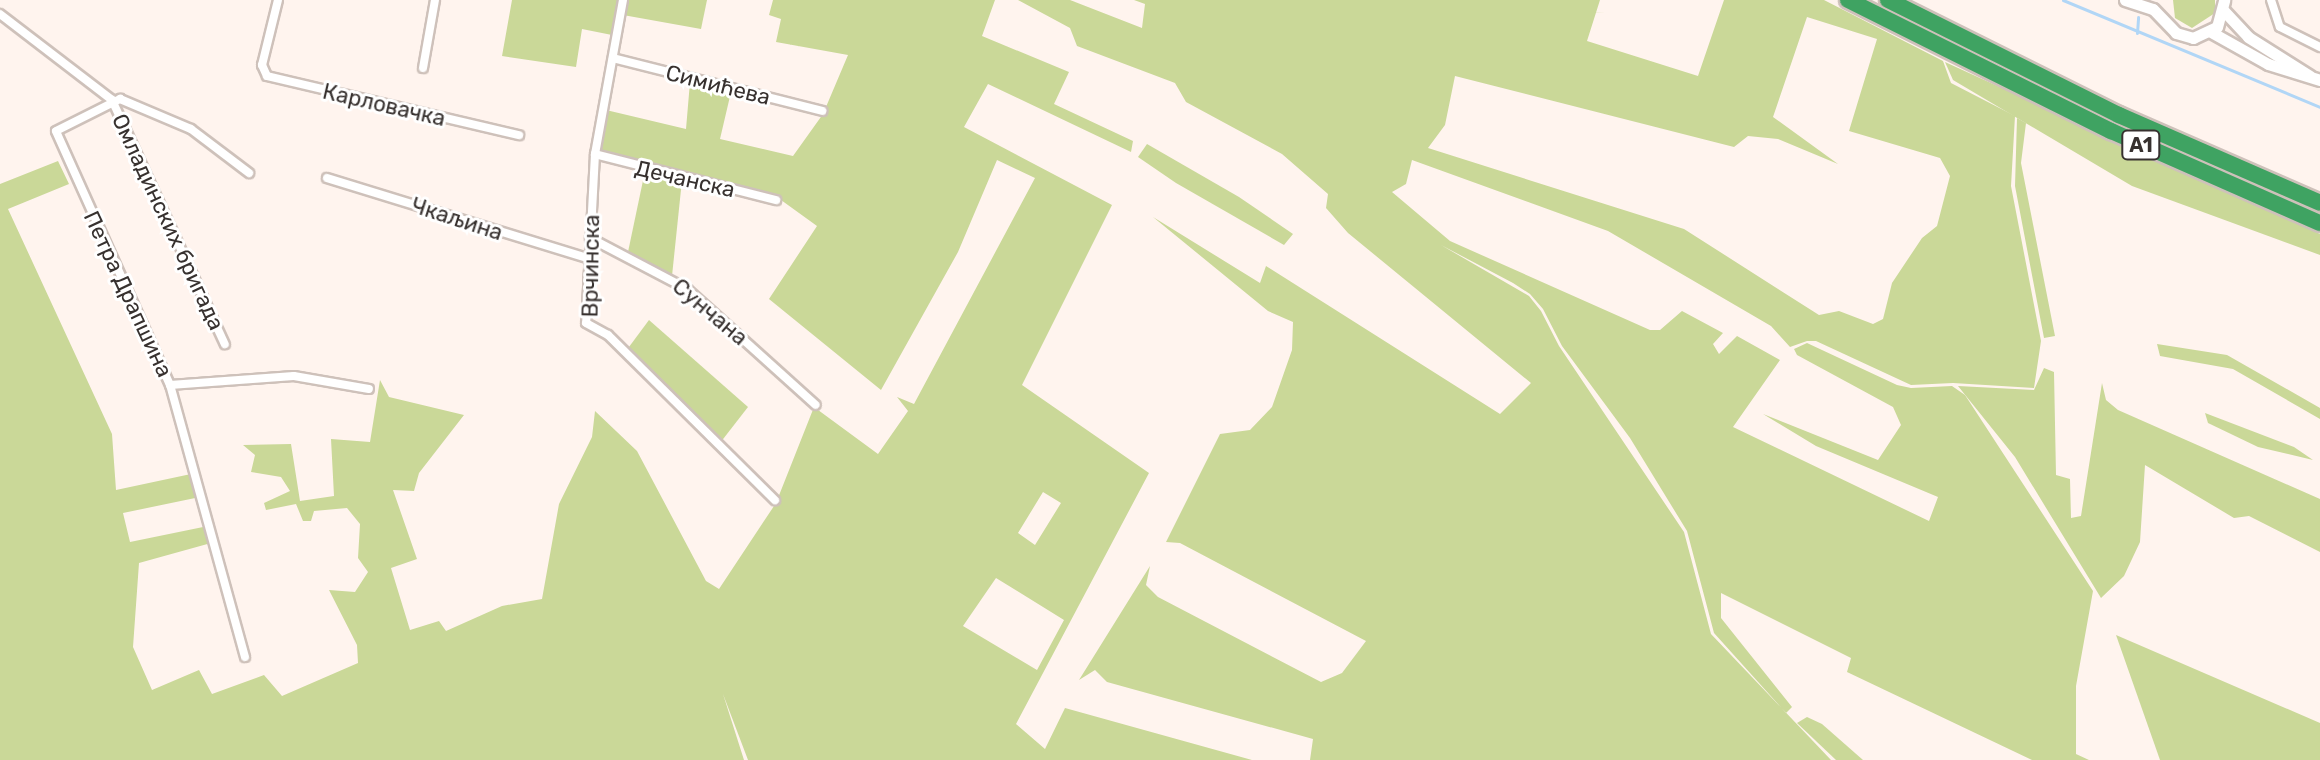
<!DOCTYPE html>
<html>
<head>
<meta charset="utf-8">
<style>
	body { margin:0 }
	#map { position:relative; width:2320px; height:760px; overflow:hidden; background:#fff4ee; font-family:Rubik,sans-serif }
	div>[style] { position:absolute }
	.green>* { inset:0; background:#cad898 }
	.stream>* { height:3px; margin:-1.5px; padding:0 1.5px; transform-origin:1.5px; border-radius:1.5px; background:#b1d6f6 }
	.roads { filter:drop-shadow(2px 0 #cec1ba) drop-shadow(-2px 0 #cec1ba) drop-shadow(0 2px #cec1ba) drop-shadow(0 -2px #cec1ba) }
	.minor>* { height:8px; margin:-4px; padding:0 4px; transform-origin:4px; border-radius:4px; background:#fff }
	.tertiary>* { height:11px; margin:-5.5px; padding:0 5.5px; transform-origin:5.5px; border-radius:5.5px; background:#fff }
	.motorway>* { height:16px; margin:-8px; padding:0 8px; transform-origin:8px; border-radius:8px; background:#3fa362 }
	span { translate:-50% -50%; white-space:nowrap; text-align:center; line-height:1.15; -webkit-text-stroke:6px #fff; paint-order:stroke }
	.shield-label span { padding:2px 6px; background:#fff; border:2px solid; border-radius:6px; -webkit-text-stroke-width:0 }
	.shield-label { font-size:20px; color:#37312f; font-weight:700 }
	.street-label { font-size:22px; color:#37312f }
</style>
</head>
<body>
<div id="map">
	<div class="green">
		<i style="clip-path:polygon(512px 0,618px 0,612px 35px,582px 29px,576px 67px,502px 56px)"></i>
		<i style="clip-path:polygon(627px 0,707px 0,701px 29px,623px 15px)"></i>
		<i style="clip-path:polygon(evenodd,773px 0,995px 0,982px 36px,1069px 72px,1054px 104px,1133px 141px,1131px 152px,988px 84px,964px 127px,1112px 205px,1022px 385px,1149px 473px,1016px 724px,1045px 749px,1065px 708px,1252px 760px,748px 760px,723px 694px,744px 760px,0 760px,0 184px,58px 161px,69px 184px,8px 209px,112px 434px,116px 490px,191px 474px,200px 497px,123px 513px,130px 542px,208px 526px,211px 543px,139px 563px,133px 647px,152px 690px,199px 670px,212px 694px,264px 675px,282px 696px,358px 663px,357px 645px,329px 590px,355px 592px,368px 572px,358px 558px,360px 524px,347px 508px,314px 511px,311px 521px,303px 521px,296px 504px,266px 510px,264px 503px,290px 491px,281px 477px,251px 472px,255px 455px,243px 445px,291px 444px,300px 501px,334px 496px,331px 439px,370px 442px,380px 380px,389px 397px,464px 415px,419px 473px,414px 491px,393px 490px,417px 559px,391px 568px,410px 630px,439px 621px,446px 631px,502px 606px,542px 599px,559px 504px,592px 437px,595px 411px,637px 451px,706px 581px,719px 589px,776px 503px,814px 407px,878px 454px,908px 411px,897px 397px,914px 404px,1035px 178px,997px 160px,958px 252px,881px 390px,769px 299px,817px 226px,781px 200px,598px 153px,606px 110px,686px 129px,690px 82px,731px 92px,720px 139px,793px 156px,823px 114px,848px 55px,776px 42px,781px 19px,769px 15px,773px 0,1043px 492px,1061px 503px,1035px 545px,1018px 533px,1043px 492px,773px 0,996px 578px,1064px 620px,1037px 670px,963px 626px,996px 578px)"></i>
		<i style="clip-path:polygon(evenodd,1018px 0,1070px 0,1142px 28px,1145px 4px,1134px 0,1600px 0,1587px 41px,1698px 76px,1724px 0,1824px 0,1943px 61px,1951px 83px,2015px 116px,2011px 186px,2041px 341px,2034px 388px,1953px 383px,1911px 385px,1816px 341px,1807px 341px,1790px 347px,1771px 326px,1608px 231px,1412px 160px,1406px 184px,1392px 192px,1450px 241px,1650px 330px,1660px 330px,1682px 311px,1723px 333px,1713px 344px,1719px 354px,1737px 336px,1780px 360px,1733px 427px,1929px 521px,1938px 497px,1816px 446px,1763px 414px,1878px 460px,1901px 425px,1893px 407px,1797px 355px,1794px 349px,1807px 343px,1897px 385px,1911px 388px,1952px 386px,1965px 395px,2093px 591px,2076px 686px,2076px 754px,2089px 760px,2032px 760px,1847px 672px,1851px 658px,1721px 593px,1721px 618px,1792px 707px,1786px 713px,1714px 633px,1687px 531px,1630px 438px,1562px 346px,1543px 309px,1530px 294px,1513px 283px,1441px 245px,1529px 296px,1541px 311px,1559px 346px,1684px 532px,1711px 634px,1831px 760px,1310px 760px,1313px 739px,1107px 682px,1095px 670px,1079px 680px,1150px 566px,1146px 585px,1158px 597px,1321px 682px,1342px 673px,1366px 641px,1180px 543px,1166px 542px,1220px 434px,1250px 430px,1272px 407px,1292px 350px,1293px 322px,1268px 311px,1153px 217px,1260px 283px,1266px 266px,1500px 414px,1531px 383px,1348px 233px,1326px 208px,1328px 194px,1282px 154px,1186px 102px,1175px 83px,1077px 46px,1070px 28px,1018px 0,1807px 17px,1877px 39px,1849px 131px,1940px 158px,1950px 176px,1937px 226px,1922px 238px,1892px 283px,1883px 319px,1873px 324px,1839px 311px,1819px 315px,1684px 229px,1428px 148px,1445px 125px,1455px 76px,1734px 147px,1748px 136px,1778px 139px,1838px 164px,1773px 117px,1807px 17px)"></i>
		<i style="clip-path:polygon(2173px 0,2215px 0,2215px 13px,2192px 28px,2175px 18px)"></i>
		<i style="clip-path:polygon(1945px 62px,2320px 234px,2320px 255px,2132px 186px,1953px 80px)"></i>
		<i style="clip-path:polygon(2017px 118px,2026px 123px,2021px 163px,2055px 336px,2044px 338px,2015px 186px)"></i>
		<i style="clip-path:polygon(1147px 144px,1239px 197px,1293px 234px,1284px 245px,1176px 183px,1138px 157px)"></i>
		<i style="clip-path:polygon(645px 171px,682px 180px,672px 276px,628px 252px)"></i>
		<i style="clip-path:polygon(649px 320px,748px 407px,720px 443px,626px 351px)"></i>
		<i style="clip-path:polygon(2157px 344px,2227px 355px,2320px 408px,2320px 419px,2233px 369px,2160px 356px)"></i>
		<i style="clip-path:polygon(2044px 368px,2054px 372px,2056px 475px,2070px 479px,2071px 518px,2081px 516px,2102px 383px,2106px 400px,2118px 410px,2320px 499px,2320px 552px,2249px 516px,2234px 518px,2145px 465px,2140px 542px,2124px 576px,2101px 598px,2015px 457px,1958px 386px,2034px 390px)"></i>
		<i style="clip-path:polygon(2205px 413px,2294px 447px,2313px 460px,2258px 447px,2208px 423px)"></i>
		<i style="clip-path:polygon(2116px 635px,2320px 723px,2320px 760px,2160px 760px)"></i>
		<i style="clip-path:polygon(1807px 717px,1822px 724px,1863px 760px,1836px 760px,1797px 723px)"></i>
	</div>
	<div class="stream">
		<i style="left:2063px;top:0;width:278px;rotate:22.6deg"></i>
		<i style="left:2137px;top:33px;width:16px;rotate:-86deg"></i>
	</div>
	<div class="roads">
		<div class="minor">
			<i style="left:278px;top:0;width:67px;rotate:103.8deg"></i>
			<i style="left:262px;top:65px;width:12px;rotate:66deg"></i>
			<i style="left:267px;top:76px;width:259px;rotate:13.2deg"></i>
			<i style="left:623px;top:0;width:157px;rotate:100.3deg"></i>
			<i style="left:595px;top:154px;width:169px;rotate:93deg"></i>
			<i style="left:586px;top:323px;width:25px;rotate:29deg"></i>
			<i style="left:608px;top:335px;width:235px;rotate:44.7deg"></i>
			<i style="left:2271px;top:0;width:28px;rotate:72deg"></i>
			<i style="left:2280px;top:27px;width:45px;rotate:26.6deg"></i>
			<i style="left:0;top:14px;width:141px;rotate:37.5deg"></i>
			<i style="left:112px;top:100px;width:269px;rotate:65.2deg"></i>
			<i style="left:613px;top:58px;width:216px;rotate:14.2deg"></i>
			<i style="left:423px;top:68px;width:69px;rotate:-80deg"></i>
			<i style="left:595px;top:154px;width:187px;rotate:14.3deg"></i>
			<i style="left:327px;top:178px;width:272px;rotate:17.1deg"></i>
			<i style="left:590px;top:238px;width:110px;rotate:27.7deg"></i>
			<i style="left:687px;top:289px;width:173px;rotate:42deg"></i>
			<i style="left:170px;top:385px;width:124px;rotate:-4.2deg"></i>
			<i style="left:294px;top:376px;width:76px;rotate:9.8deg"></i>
			<i style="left:245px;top:657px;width:282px;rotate:-105.4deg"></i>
			<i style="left:170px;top:385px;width:278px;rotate:-114.2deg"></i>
			<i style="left:56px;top:131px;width:72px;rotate:-26.6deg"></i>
			<i style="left:120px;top:99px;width:77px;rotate:22.9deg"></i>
			<i style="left:191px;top:129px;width:73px;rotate:37.2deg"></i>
		</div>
		<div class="tertiary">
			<i style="left:2125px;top:0;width:29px;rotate:18deg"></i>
			<i style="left:2153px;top:9px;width:33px;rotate:46deg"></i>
			<i style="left:2176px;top:33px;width:18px;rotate:16deg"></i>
			<i style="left:2193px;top:38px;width:26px;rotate:-25deg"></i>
			<i style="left:2217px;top:27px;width:28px;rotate:-75deg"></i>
			<i style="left:2224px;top:11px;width:35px;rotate:47deg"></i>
			<i style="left:2248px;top:37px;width:73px;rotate:32.2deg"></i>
			<i style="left:2211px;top:32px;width:65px;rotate:29.3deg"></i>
			<i style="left:2268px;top:64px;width:54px;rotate:17.1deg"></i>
		</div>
		<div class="motorway">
			<i style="left:1848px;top:0;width:294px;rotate:26.5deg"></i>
			<i style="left:2111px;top:131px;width:228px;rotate:23.8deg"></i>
			<i style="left:1888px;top:0;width:258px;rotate:26.5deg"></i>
			<i style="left:2119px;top:115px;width:219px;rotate:23.6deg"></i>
		</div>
	</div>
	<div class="shield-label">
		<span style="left:2141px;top:145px">A1</span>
	</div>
	<div class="street-label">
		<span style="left:718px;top:85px;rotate:14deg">Симићева</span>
		<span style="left:384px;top:105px;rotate:13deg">Карловачка</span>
		<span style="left:685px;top:179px;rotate:13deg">Дечанска</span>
		<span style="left:457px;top:219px;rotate:18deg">Чкаљина</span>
		<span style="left:168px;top:222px;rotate:65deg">Омладинских бригада</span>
		<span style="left:591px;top:266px;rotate:-89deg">Врчинска</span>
		<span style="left:128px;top:294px;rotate:65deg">Петра Драпшина</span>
		<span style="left:710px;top:312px;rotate:40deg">Сунчана</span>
	</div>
</div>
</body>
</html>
